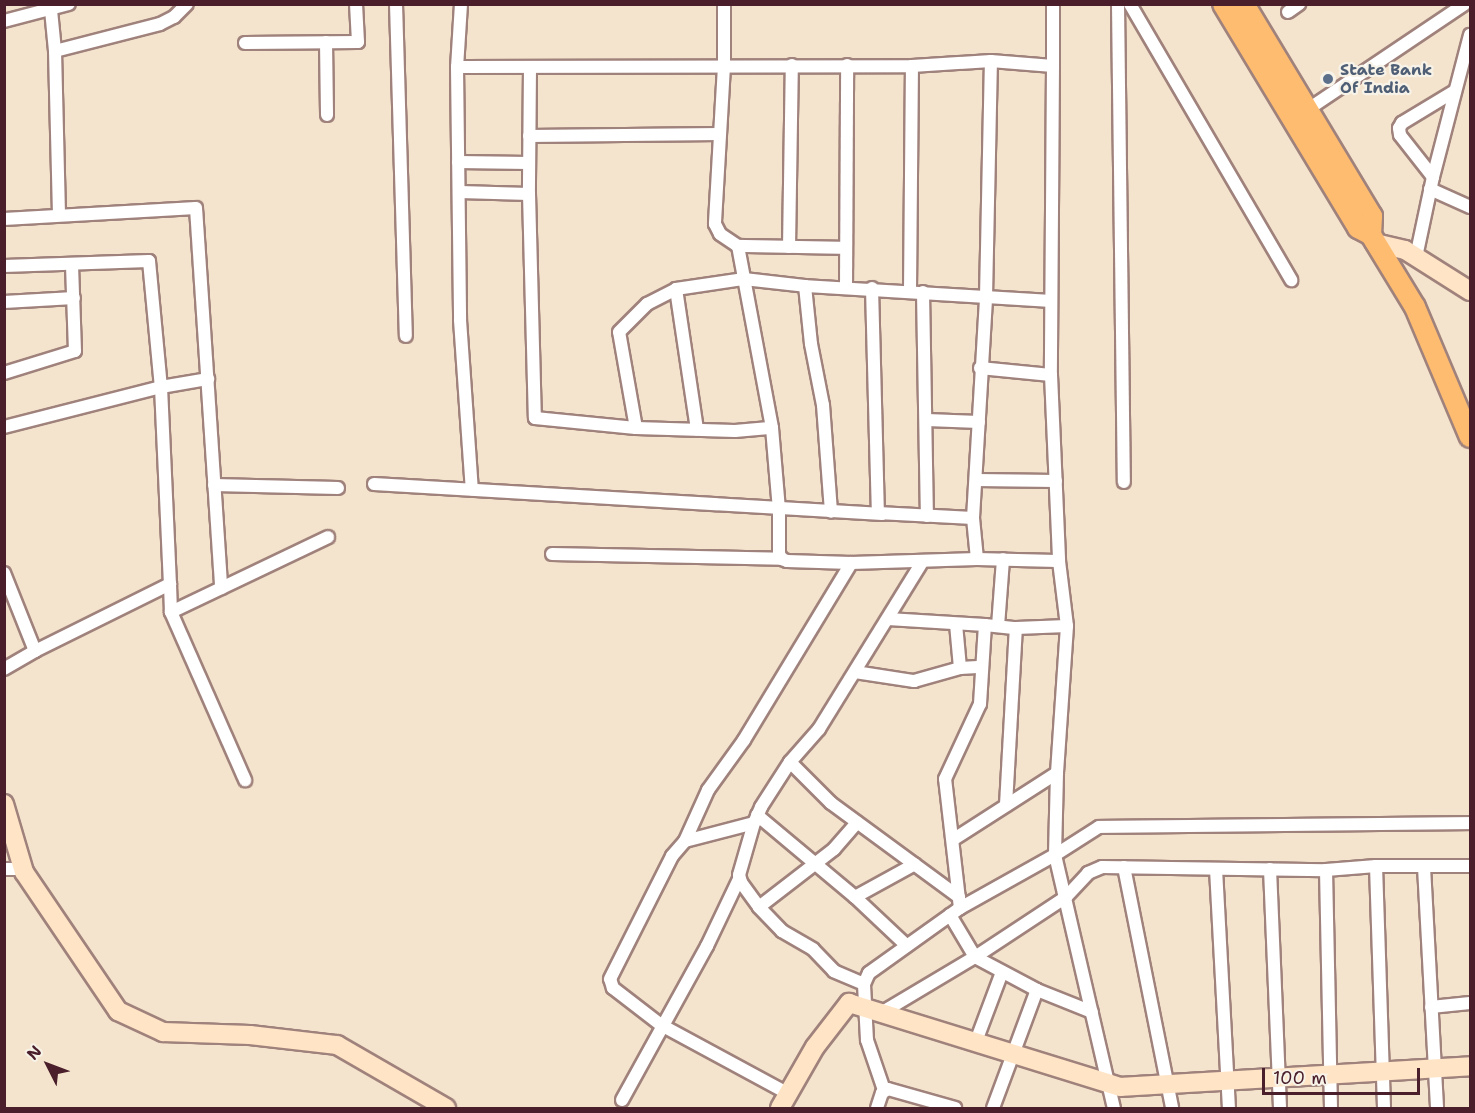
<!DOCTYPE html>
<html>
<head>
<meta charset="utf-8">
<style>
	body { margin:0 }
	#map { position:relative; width:1475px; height:1113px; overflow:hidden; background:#f5e4cd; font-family:"Shantell Sans",sans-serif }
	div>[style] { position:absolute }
	.roads { filter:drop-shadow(2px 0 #a0827c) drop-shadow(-2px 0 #a0827c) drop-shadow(0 2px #a0827c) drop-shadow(0 -2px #a0827c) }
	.street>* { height:12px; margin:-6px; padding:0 6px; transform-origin:6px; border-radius:6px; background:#fff }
	.secondary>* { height:18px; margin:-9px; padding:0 9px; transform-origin:9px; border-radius:9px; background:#ffe4c6 }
	.primary>* { height:20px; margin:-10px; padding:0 10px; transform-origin:10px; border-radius:10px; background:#febc70 }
	.dots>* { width:16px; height:16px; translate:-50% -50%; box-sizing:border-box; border:3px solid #f7f3e8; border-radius:50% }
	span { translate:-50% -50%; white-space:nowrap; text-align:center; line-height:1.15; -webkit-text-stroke:4.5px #f7f3e8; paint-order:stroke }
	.service-label { font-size:16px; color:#4e5e75; font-weight:700 }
	.left { translate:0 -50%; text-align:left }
	.frame { position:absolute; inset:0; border:6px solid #4a1f2b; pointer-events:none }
	.north { position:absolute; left:18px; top:1035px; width:60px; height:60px; -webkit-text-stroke:4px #f7f3e8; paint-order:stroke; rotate:312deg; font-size:16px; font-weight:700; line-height:24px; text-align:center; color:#4a1f2b }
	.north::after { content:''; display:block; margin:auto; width:21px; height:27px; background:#4a1f2b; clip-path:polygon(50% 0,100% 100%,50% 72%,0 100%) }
	.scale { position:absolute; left:1262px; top:1068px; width:158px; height:27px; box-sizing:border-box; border:3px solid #4a1f2b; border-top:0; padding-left:8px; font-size:18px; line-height:21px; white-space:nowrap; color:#4a1f2b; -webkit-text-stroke:4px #f7f3e8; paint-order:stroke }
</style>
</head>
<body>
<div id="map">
	<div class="roads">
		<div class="street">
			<i style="left:396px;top:4px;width:332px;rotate:88.3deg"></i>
			<i style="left:461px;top:4px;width:63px;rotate:93.6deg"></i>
			<i style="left:457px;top:67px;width:253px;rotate:89.3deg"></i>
			<i style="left:460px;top:320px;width:170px;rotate:86deg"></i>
			<i style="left:724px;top:4px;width:62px;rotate:90deg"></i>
			<i style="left:724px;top:66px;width:158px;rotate:93.3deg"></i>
			<i style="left:715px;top:224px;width:11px;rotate:63deg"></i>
			<i style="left:720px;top:234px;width:22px;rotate:34deg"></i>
			<i style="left:1118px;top:4px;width:478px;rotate:89.3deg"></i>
			<i style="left:1130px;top:4px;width:320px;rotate:59.7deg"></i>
			<i style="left:51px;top:10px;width:41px;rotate:84.4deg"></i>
			<i style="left:55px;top:51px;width:164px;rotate:88.6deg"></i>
			<i style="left:1288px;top:12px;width:14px;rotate:-36deg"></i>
			<i style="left:4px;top:21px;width:67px;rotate:-14.7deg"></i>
			<i style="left:326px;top:42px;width:73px;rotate:89.2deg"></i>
			<i style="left:245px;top:43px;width:113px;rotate:-0.5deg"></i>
			<i style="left:358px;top:42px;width:38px;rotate:-93deg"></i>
			<i style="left:55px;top:51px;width:108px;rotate:-14.4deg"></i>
			<i style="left:160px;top:24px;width:16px;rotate:-27deg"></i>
			<i style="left:174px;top:17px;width:18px;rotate:-45deg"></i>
			<i style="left:1053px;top:66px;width:309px;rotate:90.4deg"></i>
			<i style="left:1051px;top:375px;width:186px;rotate:87.5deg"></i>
			<i style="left:1059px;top:561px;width:65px;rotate:83deg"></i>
			<i style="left:1067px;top:626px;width:147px;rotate:93.9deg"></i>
			<i style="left:1057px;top:773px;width:82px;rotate:91.4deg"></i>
			<i style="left:1055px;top:855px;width:260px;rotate:76.9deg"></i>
			<i style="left:457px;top:67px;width:455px;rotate:-0.1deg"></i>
			<i style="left:912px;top:66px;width:79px;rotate:-3.6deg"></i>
			<i style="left:991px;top:61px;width:62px;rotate:4.6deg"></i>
			<i style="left:1053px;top:66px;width:62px;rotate:-90deg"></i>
			<i style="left:530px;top:67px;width:127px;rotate:90.5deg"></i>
			<i style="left:529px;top:194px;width:224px;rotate:88.5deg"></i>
			<i style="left:535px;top:418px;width:101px;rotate:5.7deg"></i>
			<i style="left:636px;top:428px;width:99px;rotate:1.7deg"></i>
			<i style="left:735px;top:431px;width:37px;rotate:-5deg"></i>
			<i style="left:1307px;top:110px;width:190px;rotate:-33.9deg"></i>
			<i style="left:529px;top:136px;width:191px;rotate:-0.6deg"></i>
			<i style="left:458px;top:162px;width:71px;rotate:0.8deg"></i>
			<i style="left:1433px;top:177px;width:53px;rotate:-128.2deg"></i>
			<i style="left:1400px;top:135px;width:7px;rotate:-98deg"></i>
			<i style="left:1399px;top:128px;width:6px;rotate:-59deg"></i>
			<i style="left:1402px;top:123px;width:62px;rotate:-31.1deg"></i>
			<i style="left:1430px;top:189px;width:44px;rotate:24.2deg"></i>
			<i style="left:460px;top:192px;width:69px;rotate:1.7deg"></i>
			<i style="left:4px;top:219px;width:192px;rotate:-3.3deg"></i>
			<i style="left:196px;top:208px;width:381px;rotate:86.2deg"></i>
			<i style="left:789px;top:247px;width:182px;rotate:-89.1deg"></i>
			<i style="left:846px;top:248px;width:108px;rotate:-178.9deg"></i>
			<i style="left:738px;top:246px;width:185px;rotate:79.4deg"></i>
			<i style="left:772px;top:428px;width:82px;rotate:85.1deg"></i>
			<i style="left:779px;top:510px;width:44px;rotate:90deg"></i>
			<i style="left:779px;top:554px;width:6px;rotate:59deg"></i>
			<i style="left:782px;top:559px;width:5px;rotate:22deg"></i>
			<i style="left:787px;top:561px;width:64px;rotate:1.8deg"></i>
			<i style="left:851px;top:563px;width:126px;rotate:-1.8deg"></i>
			<i style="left:977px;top:559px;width:82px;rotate:1.4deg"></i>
			<i style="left:1416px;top:257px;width:82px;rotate:-78deg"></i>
			<i style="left:1433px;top:177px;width:147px;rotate:-75.4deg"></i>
			<i style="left:4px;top:266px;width:145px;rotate:-2deg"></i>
			<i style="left:149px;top:261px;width:127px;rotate:84.6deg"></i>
			<i style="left:161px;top:387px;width:197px;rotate:87.4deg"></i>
			<i style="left:805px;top:286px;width:58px;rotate:84.1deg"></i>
			<i style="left:811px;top:344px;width:62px;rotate:78.9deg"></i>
			<i style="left:823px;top:405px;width:107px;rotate:85.7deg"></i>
			<i style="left:846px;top:288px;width:223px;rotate:-89.7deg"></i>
			<i style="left:872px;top:288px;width:225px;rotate:88.5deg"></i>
			<i style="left:878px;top:513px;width:95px;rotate:3deg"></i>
			<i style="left:676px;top:289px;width:142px;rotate:81.5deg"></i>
			<i style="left:910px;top:291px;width:225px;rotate:-89.5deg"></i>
			<i style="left:923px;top:292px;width:224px;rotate:89deg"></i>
			<i style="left:4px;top:302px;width:70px;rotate:-3.3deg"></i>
			<i style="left:980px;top:368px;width:71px;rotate:5.6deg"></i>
			<i style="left:4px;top:373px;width:74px;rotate:-17.2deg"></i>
			<i style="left:75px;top:351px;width:87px;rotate:-92deg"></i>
			<i style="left:927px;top:420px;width:52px;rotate:2.2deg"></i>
			<i style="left:4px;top:427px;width:162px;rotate:-14.3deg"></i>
			<i style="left:161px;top:387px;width:48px;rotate:-9.7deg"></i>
			<i style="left:636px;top:428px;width:97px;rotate:-100deg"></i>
			<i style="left:619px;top:332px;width:40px;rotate:-45deg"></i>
			<i style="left:647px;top:304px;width:33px;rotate:-27deg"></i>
			<i style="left:676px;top:289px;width:69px;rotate:-8.4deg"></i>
			<i style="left:744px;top:279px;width:61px;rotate:6.5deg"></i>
			<i style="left:805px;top:286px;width:245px;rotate:3.5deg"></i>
			<i style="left:976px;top:480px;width:80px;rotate:0.7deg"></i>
			<i style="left:374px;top:484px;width:509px;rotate:3.38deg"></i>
			<i style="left:214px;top:485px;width:124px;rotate:1.4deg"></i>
			<i style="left:552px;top:554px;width:230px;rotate:1.2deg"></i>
			<i style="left:977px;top:559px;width:41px;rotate:-95.6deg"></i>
			<i style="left:973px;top:518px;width:221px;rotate:-86.6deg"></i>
			<i style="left:986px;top:297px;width:236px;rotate:-88.8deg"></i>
			<i style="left:4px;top:573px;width:84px;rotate:68.3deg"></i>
			<i style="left:35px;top:651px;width:36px;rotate:150deg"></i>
			<i style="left:171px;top:612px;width:174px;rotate:-25.5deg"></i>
			<i style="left:888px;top:619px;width:97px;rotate:3.5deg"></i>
			<i style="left:956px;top:624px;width:44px;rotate:84.8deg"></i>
			<i style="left:998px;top:626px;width:67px;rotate:-85.7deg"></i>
			<i style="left:35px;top:651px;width:151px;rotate:-26.4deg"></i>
			<i style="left:170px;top:584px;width:28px;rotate:88deg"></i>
			<i style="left:171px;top:612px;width:184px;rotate:66.2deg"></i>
			<i style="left:855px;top:672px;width:60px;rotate:8.7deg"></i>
			<i style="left:914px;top:681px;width:48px;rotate:-15.8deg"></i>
			<i style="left:960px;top:668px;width:22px;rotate:-3deg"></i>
			<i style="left:790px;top:762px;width:58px;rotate:45deg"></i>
			<i style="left:831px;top:803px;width:159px;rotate:36.3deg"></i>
			<i style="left:1006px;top:805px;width:177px;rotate:-86.8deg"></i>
			<i style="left:757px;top:815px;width:128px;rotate:39.9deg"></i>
			<i style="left:855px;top:897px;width:71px;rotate:43.3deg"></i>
			<i style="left:954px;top:839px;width:122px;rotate:-32.7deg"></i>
			<i style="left:685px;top:841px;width:71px;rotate:-14.6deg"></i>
			<i style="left:1376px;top:866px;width:242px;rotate:88.1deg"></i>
			<i style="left:1124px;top:867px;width:246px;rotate:78.7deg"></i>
			<i style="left:1424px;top:867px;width:241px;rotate:86.9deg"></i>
			<i style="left:4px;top:869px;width:18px"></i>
			<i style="left:1216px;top:869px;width:239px;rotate:86.9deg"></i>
			<i style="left:1270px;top:869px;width:239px;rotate:87.6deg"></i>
			<i style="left:1326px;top:870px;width:238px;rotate:88.8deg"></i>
			<i style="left:855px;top:897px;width:68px;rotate:-28.8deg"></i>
			<i style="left:759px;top:907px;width:95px;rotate:-37.7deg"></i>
			<i style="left:834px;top:849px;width:35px;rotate:-49deg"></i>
			<i style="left:960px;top:908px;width:130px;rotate:-96.6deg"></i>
			<i style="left:945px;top:779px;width:83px;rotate:-65deg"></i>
			<i style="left:980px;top:704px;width:79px;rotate:-86.4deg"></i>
			<i style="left:985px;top:625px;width:31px;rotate:6deg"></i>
			<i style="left:1016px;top:628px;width:51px;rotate:-2.2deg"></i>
			<i style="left:950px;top:915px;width:49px;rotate:59.2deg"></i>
			<i style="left:975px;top:957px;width:70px;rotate:28deg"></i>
			<i style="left:1037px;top:990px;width:59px;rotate:21.8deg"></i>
			<i style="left:864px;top:984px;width:33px;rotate:-157deg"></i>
			<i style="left:834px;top:971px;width:30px;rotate:-134deg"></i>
			<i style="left:813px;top:949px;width:36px;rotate:-150deg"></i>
			<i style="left:782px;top:931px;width:33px;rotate:-134deg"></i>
			<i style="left:759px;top:907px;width:31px;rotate:-126deg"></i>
			<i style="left:741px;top:882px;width:7px;rotate:-106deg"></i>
			<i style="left:739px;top:875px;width:54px;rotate:-73.9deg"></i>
			<i style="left:754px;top:823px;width:17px;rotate:-66deg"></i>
			<i style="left:761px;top:807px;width:54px;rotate:-57.2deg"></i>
			<i style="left:790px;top:762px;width:44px;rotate:-48.7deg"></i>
			<i style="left:819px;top:729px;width:196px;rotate:-58.3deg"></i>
			<i style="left:1431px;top:1007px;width:39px;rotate:-6deg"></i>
			<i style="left:881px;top:1013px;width:109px;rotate:-30.8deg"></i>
			<i style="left:975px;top:957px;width:109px;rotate:-33.4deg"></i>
			<i style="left:1066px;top:897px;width:33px;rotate:-47deg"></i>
			<i style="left:1088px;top:873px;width:15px;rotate:-23deg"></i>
			<i style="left:1102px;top:867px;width:224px;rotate:0.8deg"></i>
			<i style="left:1326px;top:870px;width:50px;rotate:-4.6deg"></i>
			<i style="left:1376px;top:866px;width:94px"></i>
			<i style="left:975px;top:1044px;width:77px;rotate:-69.4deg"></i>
			<i style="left:884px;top:1090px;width:53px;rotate:-108.8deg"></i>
			<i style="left:867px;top:1040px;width:56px;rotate:-93.1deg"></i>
			<i style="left:864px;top:984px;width:12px;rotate:-66deg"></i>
			<i style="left:869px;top:973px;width:112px;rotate:-35.5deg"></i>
			<i style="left:960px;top:908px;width:109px;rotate:-29.2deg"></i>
			<i style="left:1055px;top:855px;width:52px;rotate:-32.5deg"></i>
			<i style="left:1099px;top:827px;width:371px;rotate:-0.6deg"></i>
			<i style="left:787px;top:1093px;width:143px;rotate:-151.6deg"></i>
			<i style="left:661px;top:1025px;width:61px;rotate:-142.4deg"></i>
			<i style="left:613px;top:988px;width:9px;rotate:-108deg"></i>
			<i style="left:610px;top:979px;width:138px;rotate:-63.2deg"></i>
			<i style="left:672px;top:856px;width:20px;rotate:-49deg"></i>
			<i style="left:685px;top:841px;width:56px;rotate:-65.7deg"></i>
			<i style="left:708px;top:790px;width:62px;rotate:-54.2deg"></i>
			<i style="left:744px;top:740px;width:207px;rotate:-58.8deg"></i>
			<i style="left:622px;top:1100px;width:176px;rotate:-61.1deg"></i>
			<i style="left:707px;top:946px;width:74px;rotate:-64.5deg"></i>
			<i style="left:877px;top:1108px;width:16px;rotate:-72deg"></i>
			<i style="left:882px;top:1093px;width:7px;rotate:-34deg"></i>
			<i style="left:888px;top:1089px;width:70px;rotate:15.8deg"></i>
			<i style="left:993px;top:1108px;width:126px;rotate:-69.6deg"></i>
		</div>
		<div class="secondary">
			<i style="left:1375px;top:243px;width:31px;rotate:13deg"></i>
			<i style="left:1405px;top:250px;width:77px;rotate:32.2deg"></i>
			<i style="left:4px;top:804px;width:71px;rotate:73.6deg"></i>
			<i style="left:24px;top:872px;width:168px;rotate:55.9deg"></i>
			<i style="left:118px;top:1011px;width:50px;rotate:25deg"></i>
			<i style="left:163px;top:1032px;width:87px;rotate:2deg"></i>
			<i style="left:250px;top:1035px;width:88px;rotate:6.6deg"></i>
			<i style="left:337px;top:1045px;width:126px;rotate:30deg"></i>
			<i style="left:780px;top:1108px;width:70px;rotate:-60.2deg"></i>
			<i style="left:815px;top:1047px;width:56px;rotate:-52.3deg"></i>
			<i style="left:849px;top:1003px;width:284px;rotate:17.2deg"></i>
			<i style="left:1120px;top:1087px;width:351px;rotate:-3.4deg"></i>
		</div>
		<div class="primary">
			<i style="left:1223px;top:4px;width:262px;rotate:58.9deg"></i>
			<i style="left:1358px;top:228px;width:15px;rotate:28deg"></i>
			<i style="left:1371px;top:235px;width:84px;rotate:58.6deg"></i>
			<i style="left:1415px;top:307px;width:141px;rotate:67.1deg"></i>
			<i style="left:1244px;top:4px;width:248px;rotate:58.9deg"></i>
			<i style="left:1372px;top:216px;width:19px;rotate:93deg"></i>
		</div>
	</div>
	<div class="dots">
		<i style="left:1328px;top:79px;background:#5c6f8a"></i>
	</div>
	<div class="service-label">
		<span class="left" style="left:1340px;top:79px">State Bank<br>Of India</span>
	</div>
	<div class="frame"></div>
	<div class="north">N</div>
	<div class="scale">100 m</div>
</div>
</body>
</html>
